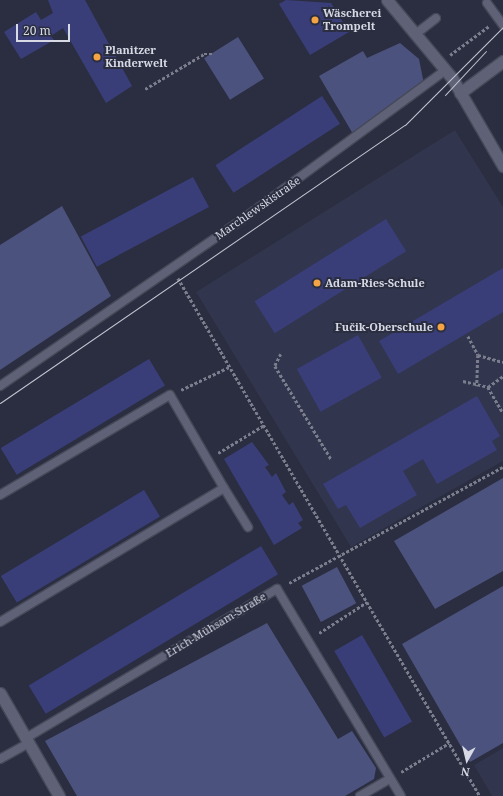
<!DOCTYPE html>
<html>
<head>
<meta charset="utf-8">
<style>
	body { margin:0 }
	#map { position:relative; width:503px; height:796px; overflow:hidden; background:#2b2e40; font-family:"Noto Serif",serif }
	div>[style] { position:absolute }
	.built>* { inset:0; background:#31354d }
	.green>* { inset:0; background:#4c527e; transform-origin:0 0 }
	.building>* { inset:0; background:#393e79; transform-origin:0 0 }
	.path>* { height:2.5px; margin-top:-1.25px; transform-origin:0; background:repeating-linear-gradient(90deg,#7b7e8d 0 3px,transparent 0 5px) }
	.roads { filter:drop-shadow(1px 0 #464958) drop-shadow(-1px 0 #464958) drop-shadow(0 1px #464958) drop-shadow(0 -1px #464958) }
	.service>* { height:8px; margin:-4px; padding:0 4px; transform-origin:4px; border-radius:4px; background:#5f6277 }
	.minor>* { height:11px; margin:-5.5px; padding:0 5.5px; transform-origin:5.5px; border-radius:5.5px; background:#5f6277 }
	.tram>* { height:1px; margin:-0.5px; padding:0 0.5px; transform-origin:0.5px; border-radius:0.5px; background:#c2c5d1 }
	.dots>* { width:11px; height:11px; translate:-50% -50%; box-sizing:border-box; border:2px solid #2b2e40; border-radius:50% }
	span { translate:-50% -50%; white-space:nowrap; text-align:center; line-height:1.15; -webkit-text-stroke:4px #2b2e40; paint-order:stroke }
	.poi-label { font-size:11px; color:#d7dae5; font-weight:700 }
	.left { translate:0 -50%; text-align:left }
	.right { translate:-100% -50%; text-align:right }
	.street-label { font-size:11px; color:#d7dae5 }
	.north { position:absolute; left:447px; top:740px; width:40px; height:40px; -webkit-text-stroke:3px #2b2e40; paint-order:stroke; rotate:188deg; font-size:11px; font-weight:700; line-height:16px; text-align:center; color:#d7dae5 }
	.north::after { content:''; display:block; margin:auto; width:14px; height:18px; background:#d7dae5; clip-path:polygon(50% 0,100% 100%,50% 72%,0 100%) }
	.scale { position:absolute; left:16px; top:24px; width:54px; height:18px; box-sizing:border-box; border:2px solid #d7dae5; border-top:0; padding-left:5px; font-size:12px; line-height:14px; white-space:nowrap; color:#d7dae5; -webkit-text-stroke:3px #2b2e40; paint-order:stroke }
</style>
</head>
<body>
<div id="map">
	<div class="built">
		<i style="clip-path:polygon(455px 130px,503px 207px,503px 461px,351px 547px,196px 292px)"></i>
		<i style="clip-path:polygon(503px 748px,503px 796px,492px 796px,474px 765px)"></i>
	</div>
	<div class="green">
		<i style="left:238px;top:37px;width:49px;height:40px;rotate:58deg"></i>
		<i style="clip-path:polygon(400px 43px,419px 59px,424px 84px,353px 134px,319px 76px,363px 51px,367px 58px)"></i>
		<i style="clip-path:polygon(62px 206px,111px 296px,0 370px,0 245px)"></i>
		<i style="clip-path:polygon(503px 478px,503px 571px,435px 609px,394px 541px)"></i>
		<i style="left:337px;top:567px;width:41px;height:40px;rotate:62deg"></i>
		<i style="clip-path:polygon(503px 586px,503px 743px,470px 762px,402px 644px)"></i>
		<i style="clip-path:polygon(267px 623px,338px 739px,352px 731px,376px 768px,374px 779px,345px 796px,77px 796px,45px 741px)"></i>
	</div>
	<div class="building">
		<i style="clip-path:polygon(48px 0,85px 0,132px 86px,106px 103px,63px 28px,51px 36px,54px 40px,21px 59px,4px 32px,36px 12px,41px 20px,53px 13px)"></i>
		<i style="clip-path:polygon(286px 0,331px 3px,349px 32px,310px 55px,279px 4px)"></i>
		<i style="left:322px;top:96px;width:33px;height:127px;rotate:57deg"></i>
		<i style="left:193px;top:177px;width:34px;height:127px;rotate:62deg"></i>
		<i style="left:386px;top:219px;width:38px;height:155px;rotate:58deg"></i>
		<i style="clip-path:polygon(503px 268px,503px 312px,398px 374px,379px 341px)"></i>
		<i style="left:358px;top:335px;width:49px;height:70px;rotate:61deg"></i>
		<i style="left:149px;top:359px;width:31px;height:173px;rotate:59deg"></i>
		<i style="clip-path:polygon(477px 396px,500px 436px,492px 441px,497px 450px,437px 484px,423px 459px,403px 471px,417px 495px,360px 528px,346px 505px,338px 509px,323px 484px)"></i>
		<i style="clip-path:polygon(252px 442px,269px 465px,265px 467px,272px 477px,276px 473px,286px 492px,282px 495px,289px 505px,293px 502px,303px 520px,298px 523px,302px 528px,274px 545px,224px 459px)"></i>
		<i style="left:144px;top:490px;width:31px;height:167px;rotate:59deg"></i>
		<i style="left:261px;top:546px;width:33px;height:271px;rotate:59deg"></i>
		<i style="left:362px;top:635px;width:100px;height:32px;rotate:60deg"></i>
	</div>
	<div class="path">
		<i style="left:450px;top:55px;width:49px;rotate:-36.6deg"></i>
		<i style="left:145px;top:89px;width:69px;rotate:-30.7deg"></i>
		<i style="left:204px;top:54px;width:8px"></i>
		<i style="left:178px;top:278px;width:600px;rotate:59.76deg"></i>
		<i style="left:468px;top:336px;width:21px;rotate:62deg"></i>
		<i style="left:478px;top:355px;width:31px;rotate:92deg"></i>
		<i style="left:281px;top:354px;width:13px;rotate:117deg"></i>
		<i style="left:275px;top:366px;width:109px;rotate:58.9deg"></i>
		<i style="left:478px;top:355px;width:26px;rotate:16deg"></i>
		<i style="left:463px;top:381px;width:26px;rotate:13deg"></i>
		<i style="left:488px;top:387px;width:30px;rotate:60deg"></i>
		<i style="left:488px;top:387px;width:19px;rotate:-36deg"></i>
		<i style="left:181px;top:390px;width:53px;rotate:-25.6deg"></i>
		<i style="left:218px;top:453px;width:54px;rotate:-31.3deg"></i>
		<i style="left:289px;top:583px;width:243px;rotate:-28.5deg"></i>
		<i style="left:319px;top:633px;width:57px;rotate:-32.9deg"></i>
		<i style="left:401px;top:772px;width:56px;rotate:-31.1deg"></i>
	</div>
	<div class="roads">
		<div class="service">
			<i style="left:487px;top:3px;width:27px;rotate:54deg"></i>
			<i style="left:417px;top:33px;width:24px;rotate:-38deg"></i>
			<i style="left:0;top:386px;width:286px;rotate:-34.5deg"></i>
			<i style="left:236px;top:224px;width:260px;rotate:-36.3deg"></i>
			<i style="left:224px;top:488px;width:46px;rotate:58.4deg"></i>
			<i style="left:0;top:495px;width:197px;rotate:-30.5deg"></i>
			<i style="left:170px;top:395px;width:108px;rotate:59.9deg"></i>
			<i style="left:224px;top:488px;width:261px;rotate:149.1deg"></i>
			<i style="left:26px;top:738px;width:292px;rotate:-30.7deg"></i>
			<i style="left:277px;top:589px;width:241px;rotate:59.1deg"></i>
			<i style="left:0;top:759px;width:33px;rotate:-29deg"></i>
			<i style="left:360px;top:796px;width:34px;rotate:-30deg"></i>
		</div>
		<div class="minor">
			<i style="left:387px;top:0;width:102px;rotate:50.2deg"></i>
			<i style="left:452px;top:78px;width:102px;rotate:59.9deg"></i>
			<i style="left:460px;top:93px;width:54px;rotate:-36.7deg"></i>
			<i style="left:0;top:693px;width:119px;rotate:60.2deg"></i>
		</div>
	</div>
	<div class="tram">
		<i style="left:445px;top:95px;width:60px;rotate:-47deg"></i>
		<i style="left:0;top:403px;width:491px;rotate:-34.5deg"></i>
		<i style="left:405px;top:125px;width:139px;rotate:-45deg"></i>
	</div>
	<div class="dots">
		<i style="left:315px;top:20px;background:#f4a444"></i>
		<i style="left:97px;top:57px;background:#f4a444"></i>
		<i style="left:317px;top:283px;background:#f4a444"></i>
		<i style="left:441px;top:327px;background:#f4a444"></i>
	</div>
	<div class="poi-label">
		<span class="left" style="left:323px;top:20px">Wäscherei<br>Trompelt</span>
		<span class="left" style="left:105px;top:57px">Planitzer<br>Kinderwelt</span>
		<span class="left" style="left:325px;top:283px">Adam-Ries-Schule</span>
		<span class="right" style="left:433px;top:327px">Fučik-Oberschule</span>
	</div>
	<div class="street-label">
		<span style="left:258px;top:208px;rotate:-35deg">Marchlewskistraße</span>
		<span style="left:216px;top:625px;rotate:-31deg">Erich-Mühsam-Straße</span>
	</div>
	<div class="north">N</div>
	<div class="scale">20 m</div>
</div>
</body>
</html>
